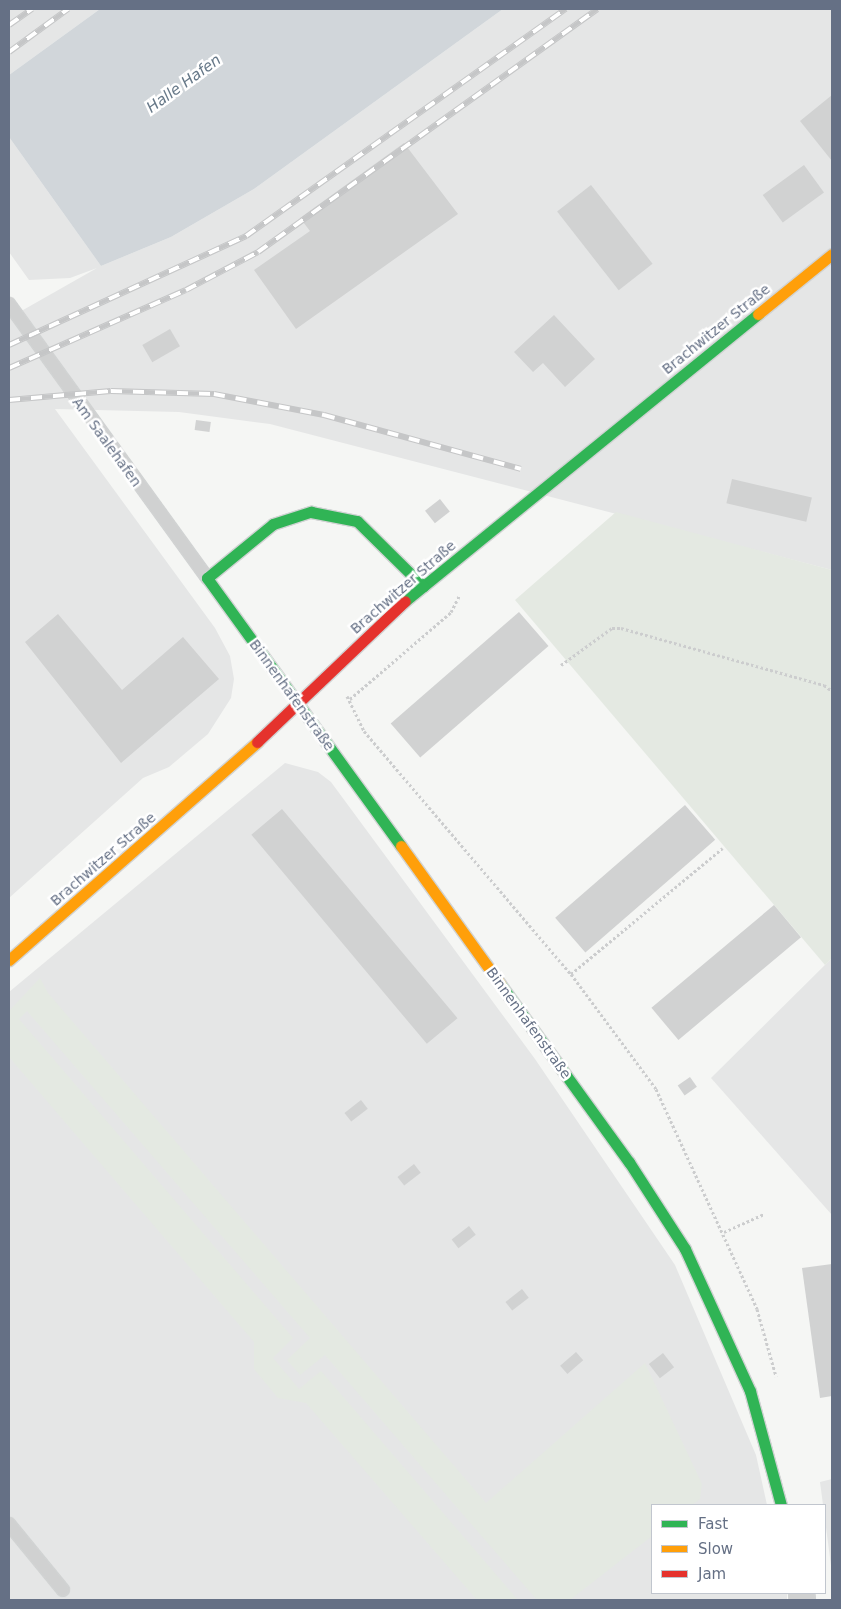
<!DOCTYPE html>
<html>
<head>
<meta charset="utf-8">
<style>
	body { margin:0 }
	#map { position:relative; width:841px; height:1609px; overflow:hidden; background:#f5f6f4; font-family:"DejaVu Sans",sans-serif }
	div>[style] { position:absolute }
	.built>* { inset:0; background:#e5e6e6 }
	.green>* { inset:0; background:#e4e9e2 }
	.water>* { inset:0; background:#d1d6da }
	.building>* { inset:0; background:#d1d2d2; transform-origin:0 0 }
	.path>* { height:3px; margin-top:-1.5px; transform-origin:0; background:repeating-linear-gradient(90deg,#cccdce 0 2.5px,transparent 0 5px) }
	.roads { filter:drop-shadow(1px 0 #d1d3d3) drop-shadow(-1px 0 #d1d3d3) drop-shadow(0 1px #d1d3d3) drop-shadow(0 -1px #d1d3d3) }
	.lane>* { height:12px; margin:-6px; padding:0 6px; transform-origin:6px; border-radius:6px; background:#d0d1d1 }
	.street>* { height:25px; margin:-12.5px; padding:0 12.5px; transform-origin:12.5px; border-radius:12.5px; background:#d0d1d1 }
	.fast>* { height:11px; margin:-5.5px; padding:0 5.5px; transform-origin:5.5px; border-radius:5.5px; background:#30b455 }
	.slow>* { height:11px; margin:-5.5px; padding:0 5.5px; transform-origin:5.5px; border-radius:5.5px; background:#ff9f0a }
	.jam>* { height:11px; margin:-5.5px; padding:0 5.5px; transform-origin:5.5px; border-radius:5.5px; background:#e5322d }
	.rail>* { height:5.5px; margin-top:-2.75px; transform-origin:0; background:repeating-linear-gradient(90deg,#fff 0 11px,#c5c6c7 0 22px); box-sizing:border-box; border-block:1px solid #c5c6c7 }
	span { translate:-50% -50%; white-space:nowrap; text-align:center; line-height:1.15; -webkit-text-stroke:5px #fff; paint-order:stroke }
	.street-label { font-size:14px; color:#657085 }
	.water-label { font-size:15px; color:#667888; font-style:italic }
	.frame { position:absolute; inset:0; border:10px solid #657085; pointer-events:none }
	.legend { position:absolute; left:651px; top:1504px; width:175px; height:90px; box-sizing:border-box; background:#fff; border:1px solid #c1c6ce; margin:0; padding:6px 9px; list-style:none; font-size:15px; color:#657085 }
	.legend li { display:flex; align-items:center; gap:10px; height:25px }
	.legend b { width:25px; border:1px solid #c1c6ce }
</style>
</head>
<body>
<div id="map">
	<div class="built">
		<i style="clip-path:polygon(9px 9px,100px 9px,9px 75px)"></i>
		<i style="clip-path:polygon(503px 9px,832px 9px,832px 570px,270px 424px,179px 412px,55px 409px,215px 628px,230px 656px,234px 679px,231px 698px,208px 734px,169px 767px,143px 778px,9px 898px,9px 318px,97px 268px,70px 278px,29px 280px,9px 252px,9px 137px,101px 266px,171px 237px,254px 189px)"></i>
		<i style="clip-path:polygon(285px 763px,318px 772px,331px 782px,535px 1059px,675px 1265px,756px 1455px,767px 1505px,652px 1505px,652px 1593px,787px 1593px,787px 1600px,9px 1600px,9px 992px)"></i>
		<i style="clip-path:polygon(832px 958px,832px 1215px,711px 1078px)"></i>
		<i style="clip-path:polygon(832px 1479px,832px 1573px,820px 1482px)"></i>
	</div>
	<div class="green">
		<i style="clip-path:polygon(616px 512px,832px 570px,832px 958px,825px 965px,515px 600px)"></i>
		<i style="clip-path:polygon(40px 978px,48px 993px,486px 1503px,645px 1363px,702px 1484px,700px 1499px,692px 1505px,652px 1505px,652px 1536px,570px 1600px,537px 1600px,325px 1355px,300px 1375px,287px 1360px,310px 1338px,27px 1011px,19px 1019px,293px 1338px,273px 1358px,299px 1389px,321px 1371px,518px 1600px,477px 1600px,306px 1403px,278px 1398px,254px 1369px,254px 1342px,9px 1057px,9px 1011px)"></i>
	</div>
	<div class="water">
		<i style="clip-path:polygon(100px 9px,503px 9px,254px 189px,171px 237px,101px 266px,9px 137px,9px 75px)"></i>
	</div>
	<div class="building">
		<i style="clip-path:polygon(832px 95px,832px 161px,800px 121px)"></i>
		<i style="clip-path:polygon(404px 143px,458px 214px,296px 329px,254px 270px,310px 231px,300px 218px)"></i>
		<i style="left:804px;top:165px;width:34px;height:51px;rotate:54deg"></i>
		<i style="left:591px;top:185px;width:100px;height:43px;rotate:52deg"></i>
		<i style="clip-path:polygon(554px 315px,595px 359px,565px 387px,543px 363px,533px 372px,514px 352px)"></i>
		<i style="left:170px;top:329px;width:20px;height:32px;rotate:60deg"></i>
		<i style="left:196px;top:420px;width:15px;height:10px;rotate:8deg"></i>
		<i style="left:732px;top:479px;width:82px;height:25px;rotate:13deg"></i>
		<i style="left:440px;top:499px;width:16px;height:19px;rotate:52deg"></i>
		<i style="left:519px;top:612px;width:45px;height:170px;rotate:49deg"></i>
		<i style="clip-path:polygon(58px 614px,122px 690px,183px 637px,219px 679px,121px 763px,25px 642px)"></i>
		<i style="left:685px;top:805px;width:46px;height:172px;rotate:49deg"></i>
		<i style="left:282px;top:809px;width:273px;height:40px;rotate:50deg"></i>
		<i style="left:774px;top:905px;width:42px;height:160px;rotate:50deg"></i>
		<i style="left:690px;top:1077px;width:12px;height:15px;rotate:55deg"></i>
		<i style="left:361px;top:1100px;width:11px;height:21px;rotate:52deg"></i>
		<i style="left:414px;top:1164px;width:11px;height:21px;rotate:52deg"></i>
		<i style="left:469px;top:1226px;width:11px;height:22px;rotate:52deg"></i>
		<i style="clip-path:polygon(832px 1264px,832px 1396px,820px 1398px,802px 1268px)"></i>
		<i style="left:522px;top:1289px;width:11px;height:21px;rotate:52deg"></i>
		<i style="left:576px;top:1352px;width:11px;height:21px;rotate:49deg"></i>
		<i style="left:663px;top:1353px;width:18px;height:18px;rotate:52deg"></i>
	</div>
	<div class="path">
		<i style="left:561px;top:665px;width:63px;rotate:-36deg"></i>
		<i style="left:612px;top:628px;width:9px"></i>
		<i style="left:621px;top:628px;width:211px;rotate:15.7deg"></i>
		<i style="left:824px;top:685px;width:10px;rotate:37deg"></i>
		<i style="left:347px;top:696px;width:39px;rotate:64deg"></i>
		<i style="left:364px;top:731px;width:319px;rotate:49.6deg"></i>
		<i style="left:571px;top:974px;width:143px;rotate:53.5deg"></i>
		<i style="left:656px;top:1089px;width:242px;rotate:65.3deg"></i>
		<i style="left:757px;top:1309px;width:70px;rotate:74.2deg"></i>
		<i style="left:350px;top:699px;width:133px;rotate:-40.7deg"></i>
		<i style="left:451px;top:612px;width:18px;rotate:-63deg"></i>
		<i style="left:571px;top:974px;width:197px;rotate:-39.7deg"></i>
		<i style="left:724px;top:1232px;width:44px;rotate:-24.2deg"></i>
	</div>
	<div class="roads">
		<div class="lane">
			<i style="left:9px;top:304px;width:338px;rotate:54.1deg"></i>
			<i style="left:9px;top:1524px;width:85px;rotate:50.7deg"></i>
		</div>
		<div class="street">
			<i style="left:801px;top:1593px;width:7px;rotate:82deg"></i>
		</div>
		<div class="fast">
			<i style="left:405px;top:601px;width:455px;rotate:-39.1deg"></i>
			<i style="left:401px;top:846px;width:331px;rotate:-125.9deg"></i>
			<i style="left:207px;top:578px;width:85px;rotate:-39.3deg"></i>
			<i style="left:273px;top:524px;width:40px;rotate:-18deg"></i>
			<i style="left:311px;top:512px;width:47px;rotate:11.1deg"></i>
			<i style="left:357px;top:521px;width:93px;rotate:44.6deg"></i>
			<i style="left:500px;top:984px;width:220px;rotate:54.1deg"></i>
			<i style="left:629px;top:1162px;width:103px;rotate:57.2deg"></i>
			<i style="left:685px;top:1249px;width:156px;rotate:65.4deg"></i>
			<i style="left:750px;top:1391px;width:118px;rotate:74.8deg"></i>
		</div>
		<div class="slow">
			<i style="left:758px;top:314px;width:95px;rotate:-39deg"></i>
			<i style="left:401px;top:846px;width:170px;rotate:54.3deg"></i>
			<i style="left:9px;top:960px;width:330px;rotate:-41.3deg"></i>
		</div>
		<div class="jam">
			<i style="left:257px;top:742px;width:204px;rotate:-43.6deg"></i>
		</div>
	</div>
	<div class="rail">
		<i style="left:9px;top:25px;width:28px;rotate:-35deg"></i>
		<i style="left:9px;top:52px;width:73px;rotate:-36.1deg"></i>
		<i style="left:9px;top:345px;width:261px;rotate:-24.7deg"></i>
		<i style="left:246px;top:236px;width:392px;rotate:-35.4deg"></i>
		<i style="left:9px;top:368px;width:193px;rotate:-23.8deg"></i>
		<i style="left:186px;top:290px;width:81px;rotate:-27.8deg"></i>
		<i style="left:258px;top:252px;width:417px;rotate:-35.6deg"></i>
		<i style="left:9px;top:400px;width:102px;rotate:-5deg"></i>
		<i style="left:111px;top:391px;width:103px;rotate:1.7deg"></i>
		<i style="left:214px;top:394px;width:112px;rotate:10.8deg"></i>
		<i style="left:324px;top:415px;width:204px;rotate:15.3deg"></i>
	</div>
	<div class="street-label">
		<span style="left:716px;top:329px;rotate:-39deg">Brachwitzer Straße</span>
		<span style="left:107px;top:442px;rotate:54deg">Am Saalehafen</span>
		<span style="left:403px;top:587px;rotate:-41deg">Brachwitzer Straße</span>
		<span style="left:292px;top:695px;rotate:54deg">Binnenhafenstraße</span>
		<span style="left:103px;top:859px;rotate:-41deg">Brachwitzer Straße</span>
		<span style="left:529px;top:1023px;rotate:54deg">Binnenhafenstraße</span>
	</div>
	<div class="water-label">
		<span style="left:184px;top:84px;rotate:-36deg">Halle Hafen</span>
	</div>
	<div class="frame"></div>
	<ul class="legend">
	<li><b style="height:6px;background:#30b455"></b>Fast</li>
	<li><b style="height:6px;background:#ff9f0a"></b>Slow</li>
	<li><b style="height:6px;background:#e5322d"></b>Jam</li>
	</ul>
</div>
</body>
</html>
